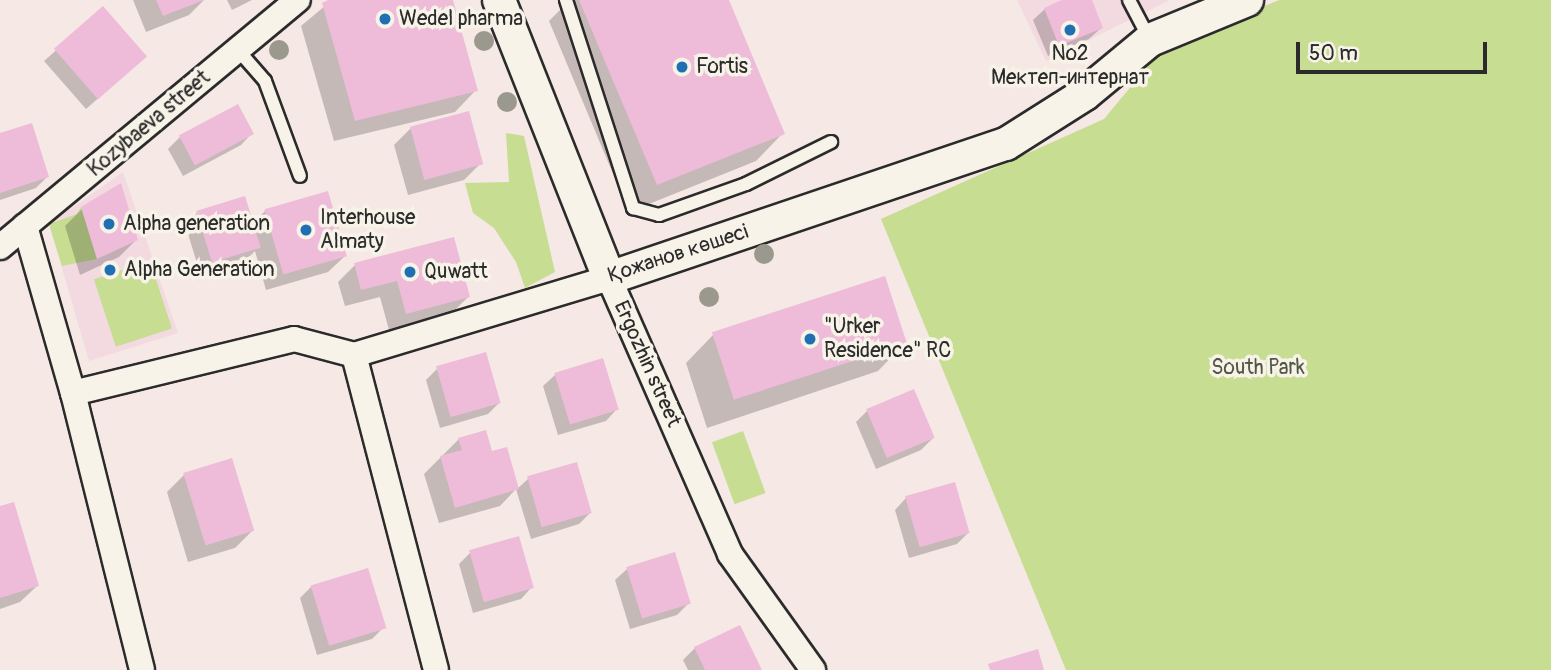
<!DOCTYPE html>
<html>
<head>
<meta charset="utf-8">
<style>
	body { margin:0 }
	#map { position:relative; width:1551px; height:670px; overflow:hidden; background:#f5e8e5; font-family:Pangolin,sans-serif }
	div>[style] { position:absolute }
	.built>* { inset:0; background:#f3dae1 }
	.green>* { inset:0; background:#c6dd92; transform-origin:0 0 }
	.shadow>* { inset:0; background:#0003 }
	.building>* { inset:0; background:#eebbd9; transform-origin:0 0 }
	.roads { filter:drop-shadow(2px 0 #2b2b2b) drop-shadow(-2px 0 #2b2b2b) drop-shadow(0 2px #2b2b2b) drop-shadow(0 -2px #2b2b2b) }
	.service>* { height:12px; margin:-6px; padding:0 6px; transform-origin:6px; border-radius:6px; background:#f7f3e8 }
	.minor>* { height:24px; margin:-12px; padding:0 12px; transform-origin:12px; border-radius:12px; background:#f7f3e8 }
	.tertiary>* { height:32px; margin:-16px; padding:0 16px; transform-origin:16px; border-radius:16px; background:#f7f3e8 }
	.trees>* { width:20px; height:20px; margin:-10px; border-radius:50%; background:#9b998d }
	.dots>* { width:19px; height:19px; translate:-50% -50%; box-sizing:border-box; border:4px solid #f7f3e8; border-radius:50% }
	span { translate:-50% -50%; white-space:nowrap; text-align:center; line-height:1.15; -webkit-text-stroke:7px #f7f3e8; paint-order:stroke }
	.poi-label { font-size:21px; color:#2b2b2b }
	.left { translate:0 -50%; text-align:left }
	.street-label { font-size:21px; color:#2b2b2b }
	.park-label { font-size:21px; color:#525845 }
	.scale { position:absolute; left:1296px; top:42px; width:191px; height:32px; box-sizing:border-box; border:4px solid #2b2b2b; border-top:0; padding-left:9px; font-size:21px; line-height:24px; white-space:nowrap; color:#2b2b2b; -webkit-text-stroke:5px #f7f3e8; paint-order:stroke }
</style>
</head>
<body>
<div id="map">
	<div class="built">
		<i style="clip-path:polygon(1017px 0,1170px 0,1046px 61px)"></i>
		<i style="clip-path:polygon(123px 172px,178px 333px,89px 361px,49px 224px)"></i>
	</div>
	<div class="green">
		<i style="clip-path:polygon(1279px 0,1551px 0,1551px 670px,1066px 670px,881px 219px,1104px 119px,1162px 49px)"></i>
		<i style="clip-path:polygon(506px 133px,524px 136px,555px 272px,525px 288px,516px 262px,494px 228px,473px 213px,465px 183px,509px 182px)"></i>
		<i style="clip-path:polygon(81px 207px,97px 259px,62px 266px,49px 224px,77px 214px)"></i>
		<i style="left:150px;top:261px;width:71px;height:59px;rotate:72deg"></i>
		<i style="left:743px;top:431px;width:66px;height:33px;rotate:70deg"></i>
	</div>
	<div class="shadow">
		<i style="clip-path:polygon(133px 0,204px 0,189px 15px,146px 32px)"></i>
		<i style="clip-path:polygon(227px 0,252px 0,232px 10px)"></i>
		<i style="clip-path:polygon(332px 0,451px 0,476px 90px,455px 112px,334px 141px,301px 26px)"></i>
		<i style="clip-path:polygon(570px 0,727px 0,783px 133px,756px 161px,629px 212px,549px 21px)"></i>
		<i style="clip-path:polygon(1067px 0,1090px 0,1101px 28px,1089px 39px,1048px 56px,1033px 20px,1045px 9px)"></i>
		<i style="clip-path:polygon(103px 9px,133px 68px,86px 109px,44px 61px)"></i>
		<i style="clip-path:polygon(411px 128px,481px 163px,464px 180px,408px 195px,394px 145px)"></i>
		<i style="clip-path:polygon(252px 133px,241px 145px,183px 176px,168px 149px,180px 137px)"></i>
		<i style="clip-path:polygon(0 135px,47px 177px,36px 188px,0 200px)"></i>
		<i style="clip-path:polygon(82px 209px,136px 240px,119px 257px,80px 275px,65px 226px)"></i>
		<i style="clip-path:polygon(265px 211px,345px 256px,328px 272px,266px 290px,255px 251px,247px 259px,200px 273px,185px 224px,197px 213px,252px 224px)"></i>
		<i style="clip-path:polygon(355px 265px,468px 297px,451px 314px,389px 330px,380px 297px,345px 306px,338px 282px)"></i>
		<i style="clip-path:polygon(713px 335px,905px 343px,878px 371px,707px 428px,686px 363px)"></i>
		<i style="clip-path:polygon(437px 369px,499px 403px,488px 414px,440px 428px,426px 380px)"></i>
		<i style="clip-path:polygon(555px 375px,617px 409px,606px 421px,558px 435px,543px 386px)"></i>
		<i style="clip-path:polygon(867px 411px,933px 438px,921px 450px,876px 469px,856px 422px)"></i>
		<i style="clip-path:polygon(459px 439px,491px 453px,517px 489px,528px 479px,590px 513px,579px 524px,531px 539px,516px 489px,500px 506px,439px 523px,424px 474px)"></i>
		<i style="clip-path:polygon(184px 475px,252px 531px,235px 548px,188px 562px,167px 492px)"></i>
		<i style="clip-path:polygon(906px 498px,968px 533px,957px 544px,909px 558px,895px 510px)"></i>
		<i style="clip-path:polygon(0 508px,37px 586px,20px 602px,0 609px)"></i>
		<i style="clip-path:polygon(470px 553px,532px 587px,521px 599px,473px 613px,459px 564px)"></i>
		<i style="clip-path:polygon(627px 569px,689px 603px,677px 615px,630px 629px,615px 580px)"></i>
		<i style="clip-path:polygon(311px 587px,384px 627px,372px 639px,317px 655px,300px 598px)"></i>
		<i style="clip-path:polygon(695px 648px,760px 670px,688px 670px,683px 660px)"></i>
	</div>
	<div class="building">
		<i style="clip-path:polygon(156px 0,204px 0,163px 16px)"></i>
		<i style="clip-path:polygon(328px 0,453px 0,478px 91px,355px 121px,322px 3px)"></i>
		<i style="clip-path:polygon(579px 0,729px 0,785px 134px,657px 185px)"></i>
		<i style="clip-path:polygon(1062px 0,1092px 0,1103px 28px,1059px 46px,1044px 8px)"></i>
		<i style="left:103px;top:6px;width:67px;height:65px;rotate:49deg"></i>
		<i style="left:238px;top:104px;width:34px;height:67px;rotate:62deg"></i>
		<i style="left:469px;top:111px;width:55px;height:61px;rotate:75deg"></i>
		<i style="clip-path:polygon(32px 123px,49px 177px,0 193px,0 133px)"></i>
		<i style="clip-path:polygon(121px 183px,138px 240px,97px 259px,81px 207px)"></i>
		<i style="left:328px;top:191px;width:68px;height:66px;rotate:74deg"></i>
		<i style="left:245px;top:196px;width:54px;height:51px;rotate:73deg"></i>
		<i style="clip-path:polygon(454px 237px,470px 297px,406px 314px,397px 281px,361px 290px,354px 263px)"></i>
		<i style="left:885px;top:276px;width:71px;height:182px;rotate:72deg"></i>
		<i style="left:486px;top:352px;width:53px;height:52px;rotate:74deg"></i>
		<i style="left:603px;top:358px;width:54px;height:51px;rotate:73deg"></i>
		<i style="left:914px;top:389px;width:53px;height:52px;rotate:67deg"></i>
		<i style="clip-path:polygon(486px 430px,492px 451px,507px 447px,519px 489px,455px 508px,440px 456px,462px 450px,458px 438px)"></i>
		<i style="left:232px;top:458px;width:76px;height:51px;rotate:73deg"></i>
		<i style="left:577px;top:462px;width:53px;height:52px;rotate:74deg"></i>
		<i style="left:955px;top:482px;width:53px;height:52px;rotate:74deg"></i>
		<i style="clip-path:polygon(14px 502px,39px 586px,0 598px,0 506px)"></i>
		<i style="left:519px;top:536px;width:54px;height:52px;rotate:74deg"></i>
		<i style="left:675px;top:552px;width:54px;height:51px;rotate:73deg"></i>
		<i style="left:368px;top:568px;width:63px;height:60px;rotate:73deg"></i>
		<i style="clip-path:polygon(740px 625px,762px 670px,705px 670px,694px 647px)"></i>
		<i style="clip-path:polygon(1038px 649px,1044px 670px,990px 670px,988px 664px)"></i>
	</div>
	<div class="roads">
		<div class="service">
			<i style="left:566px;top:0;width:219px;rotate:72.1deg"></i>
			<i style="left:633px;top:208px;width:27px;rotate:15deg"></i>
			<i style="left:659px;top:215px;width:92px;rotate:-19.6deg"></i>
			<i style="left:746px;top:184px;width:95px;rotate:-26.3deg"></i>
			<i style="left:1129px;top:0;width:45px;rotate:62.3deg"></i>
			<i style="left:238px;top:50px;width:41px;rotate:48.9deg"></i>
			<i style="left:265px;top:81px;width:101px;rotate:69.8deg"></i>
		</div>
		<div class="minor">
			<i style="left:25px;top:226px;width:174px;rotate:74deg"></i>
			<i style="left:73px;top:393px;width:285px;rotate:76deg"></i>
			<i style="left:0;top:247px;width:387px;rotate:-39.7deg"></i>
			<i style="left:354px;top:355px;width:325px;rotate:75.4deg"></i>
			<i style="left:73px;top:393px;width:228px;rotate:-13.7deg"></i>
			<i style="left:294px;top:339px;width:62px;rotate:14.9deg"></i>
			<i style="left:354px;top:355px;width:266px;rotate:-16.8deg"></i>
			<i style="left:609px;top:278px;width:301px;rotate:66.3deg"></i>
			<i style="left:730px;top:554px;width:143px;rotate:54.4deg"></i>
		</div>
		<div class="tertiary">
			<i style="left:499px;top:0;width:299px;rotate:68.4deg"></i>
			<i style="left:609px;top:278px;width:419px;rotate:-18.7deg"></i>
			<i style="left:1006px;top:144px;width:93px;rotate:-32.3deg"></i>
			<i style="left:1085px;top:94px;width:85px;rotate:-39.7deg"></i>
			<i style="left:1150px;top:40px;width:105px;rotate:-22.4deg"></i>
		</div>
	</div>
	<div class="trees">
		<i style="left:484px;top:41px"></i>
		<i style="left:279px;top:50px"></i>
		<i style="left:507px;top:102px"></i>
		<i style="left:764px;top:254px"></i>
		<i style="left:709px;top:297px"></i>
	</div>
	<div class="dots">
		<i style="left:385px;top:19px;background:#1f6fb2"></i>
		<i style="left:1070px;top:30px;background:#1f6fb2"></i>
		<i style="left:682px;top:67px;background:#1f6fb2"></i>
		<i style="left:109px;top:224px;background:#1f6fb2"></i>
		<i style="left:306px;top:230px;background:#1f6fb2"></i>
		<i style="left:110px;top:270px;background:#1f6fb2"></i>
		<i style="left:410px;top:272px;background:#1f6fb2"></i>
		<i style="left:810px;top:339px;background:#1f6fb2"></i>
	</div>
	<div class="poi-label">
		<span class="left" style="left:399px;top:19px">Wedel pharma</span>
		<span style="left:1070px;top:66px">№2<br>Мектеп-интернат</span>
		<span class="left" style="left:696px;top:67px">Fortis</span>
		<span class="left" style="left:320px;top:230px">Interhouse<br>Almaty</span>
		<span class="left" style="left:123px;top:224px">Alpha generation</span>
		<span class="left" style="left:124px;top:270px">Alpha Generation</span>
		<span class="left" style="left:424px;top:272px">Quwatt</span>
		<span class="left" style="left:824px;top:339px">"Urker<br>Residence" RC</span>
	</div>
	<div class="street-label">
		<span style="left:149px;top:124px;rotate:-40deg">Kozybaeva street</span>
		<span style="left:678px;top:254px;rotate:-18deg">Қожанов көшесі</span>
		<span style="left:647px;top:364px;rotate:66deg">Ergozhin street</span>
	</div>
	<div class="park-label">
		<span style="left:1258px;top:368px">South Park</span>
	</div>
	<div class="scale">50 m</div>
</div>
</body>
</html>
